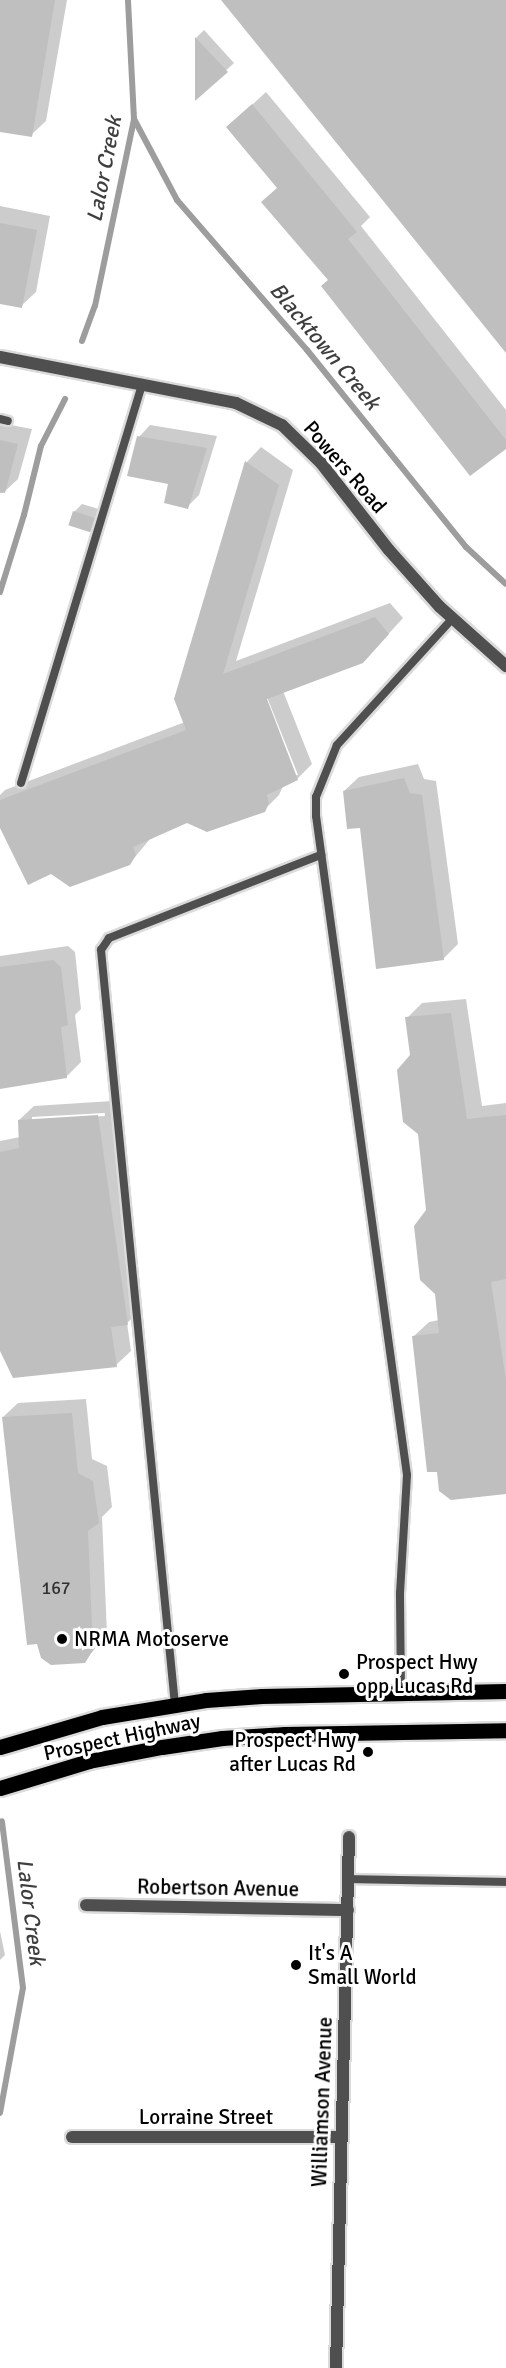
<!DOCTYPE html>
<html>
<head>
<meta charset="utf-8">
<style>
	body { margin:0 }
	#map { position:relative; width:506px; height:2368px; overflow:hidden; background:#fff; font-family:Signika,sans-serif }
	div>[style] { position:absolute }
	.shadow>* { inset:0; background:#0003 }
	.stream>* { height:6px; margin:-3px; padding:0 3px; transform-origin:3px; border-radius:3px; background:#9d9d9d }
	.building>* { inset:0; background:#bfbfbf; transform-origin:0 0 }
	.roads { filter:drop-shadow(2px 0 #dbdbdb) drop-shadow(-2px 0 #dbdbdb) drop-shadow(0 2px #dbdbdb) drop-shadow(0 -2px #dbdbdb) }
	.service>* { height:8px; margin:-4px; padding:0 4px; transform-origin:4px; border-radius:4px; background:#4f4f4f }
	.minor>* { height:12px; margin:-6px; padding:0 6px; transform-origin:6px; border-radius:6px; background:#4f4f4f }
	.primary>* { height:15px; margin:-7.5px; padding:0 7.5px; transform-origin:7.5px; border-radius:7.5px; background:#000 }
	.dots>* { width:16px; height:16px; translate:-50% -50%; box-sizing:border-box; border:3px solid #fff; border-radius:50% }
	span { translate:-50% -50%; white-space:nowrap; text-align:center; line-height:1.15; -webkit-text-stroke:6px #fff; paint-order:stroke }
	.number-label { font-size:18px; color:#303030 }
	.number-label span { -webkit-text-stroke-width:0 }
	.street-label { font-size:21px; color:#000 }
	.poi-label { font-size:21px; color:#000 }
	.left { translate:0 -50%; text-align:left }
	.right { translate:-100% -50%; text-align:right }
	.water-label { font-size:22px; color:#3e3e3e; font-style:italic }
</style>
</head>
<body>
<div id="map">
	<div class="shadow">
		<i style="clip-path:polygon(0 0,67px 0,46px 121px,31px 135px,0 130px)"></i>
		<i style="clip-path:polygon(204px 30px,234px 63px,197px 97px,196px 38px)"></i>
		<i style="clip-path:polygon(266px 92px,370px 217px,361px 226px,506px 410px,506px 447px,330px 279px,278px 187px,228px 127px)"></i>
		<i style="clip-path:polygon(0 206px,50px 216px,36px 292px,21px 306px,0 302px)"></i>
		<i style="clip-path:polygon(0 423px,32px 429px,18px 479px,3px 493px,0 493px)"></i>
		<i style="clip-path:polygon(150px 425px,217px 436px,199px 495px,187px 507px,139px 437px)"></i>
		<i style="clip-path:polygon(evenodd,261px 447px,293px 470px,236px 661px,390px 603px,403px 618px,363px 662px,283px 691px,312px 764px,297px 779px,283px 786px,279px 795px,264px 810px,187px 821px,150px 839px,130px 863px,0 824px,0 795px,5px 790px,185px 722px,175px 698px,247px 462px,261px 447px,265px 692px,298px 775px,295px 775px,262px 693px,265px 692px)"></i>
		<i style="clip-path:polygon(82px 504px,102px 510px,98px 522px,90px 530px,74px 512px)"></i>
		<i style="clip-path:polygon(418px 764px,424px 779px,436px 781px,458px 944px,443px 959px,361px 827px,344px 791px,359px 777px)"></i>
		<i style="clip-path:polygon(68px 946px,75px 952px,81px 1009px,75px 1015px,81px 1062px,66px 1077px,0 1087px,0 956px)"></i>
		<i style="clip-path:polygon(466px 999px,482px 1106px,506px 1103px,506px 1489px,414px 1336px,429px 1322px,439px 1320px,407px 1018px,422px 1003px)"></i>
		<i style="clip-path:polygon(evenodd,112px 1101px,142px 1309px,127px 1323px,131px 1351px,116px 1365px,0 1347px,0 1141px,20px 1137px,19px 1120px,34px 1106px,112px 1101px,105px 1113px,105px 1116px,32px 1120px,32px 1117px,105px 1113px)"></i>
		<i style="clip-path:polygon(86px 1399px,92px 1459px,107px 1466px,112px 1507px,102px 1517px,107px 1634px,84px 1662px,3px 1417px,18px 1403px)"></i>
		<i style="clip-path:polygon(0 1931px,5px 1955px,0 1960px)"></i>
	</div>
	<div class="stream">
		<i style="left:134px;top:119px;width:92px;rotate:62deg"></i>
		<i style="left:177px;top:200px;width:198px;rotate:49.1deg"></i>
		<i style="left:307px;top:350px;width:253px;rotate:51.1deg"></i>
		<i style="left:466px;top:547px;width:54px;rotate:42.8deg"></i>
		<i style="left:82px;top:341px;width:37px;rotate:-70deg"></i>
		<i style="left:95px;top:306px;width:191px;rotate:-78.2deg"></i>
		<i style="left:134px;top:119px;width:119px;rotate:-92.9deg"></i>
		<i style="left:0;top:592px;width:81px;rotate:-72.7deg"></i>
		<i style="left:24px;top:515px;width:71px;rotate:-76.2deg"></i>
		<i style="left:41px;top:446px;width:53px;rotate:-62.9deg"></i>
		<i style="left:0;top:2113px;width:127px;rotate:-79.6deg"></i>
		<i style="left:23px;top:1988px;width:168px;rotate:-97.2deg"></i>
	</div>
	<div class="building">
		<i style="clip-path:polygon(0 0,55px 0,32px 137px,0 132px)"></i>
		<i style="clip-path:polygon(221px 0,506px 0,506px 353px)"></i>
		<i style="clip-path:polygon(195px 37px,228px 72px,195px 101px)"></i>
		<i style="clip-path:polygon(252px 104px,357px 232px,348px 239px,506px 440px,506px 449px,470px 476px,321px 286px,328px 280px,261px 202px,277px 188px,226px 127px)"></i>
		<i style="clip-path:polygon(0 223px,37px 230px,22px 308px,0 304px)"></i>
		<i style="clip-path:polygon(137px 436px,207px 448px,188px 509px,164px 503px,168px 484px,127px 476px)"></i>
		<i style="clip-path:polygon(0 440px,18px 444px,5px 493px,0 492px)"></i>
		<i style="clip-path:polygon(245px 461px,279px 485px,223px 674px,375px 617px,389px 634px,363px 663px,267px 699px,298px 780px,267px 795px,269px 803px,265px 812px,207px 832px,187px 823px,133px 847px,136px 855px,130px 865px,70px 887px,51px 874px,28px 885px,0 828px,0 800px,186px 730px,174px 699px)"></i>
		<i style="left:73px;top:511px;width:23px;height:15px;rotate:18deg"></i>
		<i style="clip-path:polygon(404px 778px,410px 793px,422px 795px,444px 960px,376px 969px,360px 828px,347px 829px,343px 791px)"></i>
		<i style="clip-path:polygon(53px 960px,61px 967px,68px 1025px,61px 1027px,67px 1078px,0 1089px,0 967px)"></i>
		<i style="clip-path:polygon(451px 1013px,467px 1119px,506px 1115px,506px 1279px,491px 1282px,506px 1380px,506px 1494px,451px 1500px,439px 1491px,437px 1472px,427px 1472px,412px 1336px,439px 1333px,435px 1294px,420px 1280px,414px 1226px,426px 1210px,418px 1134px,403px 1122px,397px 1070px,410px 1055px,405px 1017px)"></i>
		<i style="clip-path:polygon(98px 1115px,128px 1325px,111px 1327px,117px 1367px,13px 1378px,0 1351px,0 1152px,19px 1148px,18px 1120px)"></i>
		<i style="clip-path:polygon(72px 1413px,78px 1473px,93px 1481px,99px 1523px,88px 1531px,93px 1650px,85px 1663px,51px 1665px,41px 1658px,37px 1644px,27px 1645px,2px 1417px)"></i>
	</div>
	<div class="roads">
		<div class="service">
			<i style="left:0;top:419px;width:8px;rotate:14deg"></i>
			<i style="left:21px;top:783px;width:417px;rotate:-73.1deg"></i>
			<i style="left:401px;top:1693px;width:100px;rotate:-90.6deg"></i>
			<i style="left:400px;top:1593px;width:118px;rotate:-86.6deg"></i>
			<i style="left:407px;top:1475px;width:665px;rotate:-97.86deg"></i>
			<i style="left:316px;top:816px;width:19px;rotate:-90deg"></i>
			<i style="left:316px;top:797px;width:56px;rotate:-68deg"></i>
			<i style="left:337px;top:745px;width:171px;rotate:-47.6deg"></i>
			<i style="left:175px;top:1705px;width:759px;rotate:-95.6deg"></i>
			<i style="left:101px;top:950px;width:14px;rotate:-56deg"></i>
			<i style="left:109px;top:938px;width:228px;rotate:-21.4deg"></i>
			<i style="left:349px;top:1879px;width:157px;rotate:1.1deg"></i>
		</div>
		<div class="minor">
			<i style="left:0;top:357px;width:240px;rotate:11deg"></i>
			<i style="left:236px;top:403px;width:51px;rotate:25.6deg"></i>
			<i style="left:282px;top:425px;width:54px;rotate:44.3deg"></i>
			<i style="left:321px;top:463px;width:110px;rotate:52deg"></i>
			<i style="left:389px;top:550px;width:76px;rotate:48.2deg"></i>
			<i style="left:440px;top:607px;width:89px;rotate:41.8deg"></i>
			<i style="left:86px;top:1905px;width:262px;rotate:1.1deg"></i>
			<i style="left:72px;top:2137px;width:268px"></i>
			<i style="left:336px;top:2368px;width:531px;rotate:-88.6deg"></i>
		</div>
		<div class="primary">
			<i style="left:0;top:1747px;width:106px;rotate:-16.4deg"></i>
			<i style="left:102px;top:1717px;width:105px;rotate:-9.3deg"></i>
			<i style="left:206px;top:1700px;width:56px;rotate:-4.1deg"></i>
			<i style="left:262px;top:1696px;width:244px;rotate:-1.2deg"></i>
			<i style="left:0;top:1788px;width:93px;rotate:-16.9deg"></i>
			<i style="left:89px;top:1761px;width:74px;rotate:-10.9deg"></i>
			<i style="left:162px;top:1747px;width:61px;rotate:-8.5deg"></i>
			<i style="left:222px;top:1738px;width:63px;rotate:-3.6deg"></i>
			<i style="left:285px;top:1734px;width:221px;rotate:-1deg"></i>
		</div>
	</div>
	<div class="dots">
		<i style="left:62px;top:1639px;background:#000"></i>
		<i style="left:344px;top:1674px;background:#000"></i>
		<i style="left:368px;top:1752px;background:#000"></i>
		<i style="left:296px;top:1965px;background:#000"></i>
	</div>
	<div class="number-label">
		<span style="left:56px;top:1588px">167</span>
	</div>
	<div class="street-label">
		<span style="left:345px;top:467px;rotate:49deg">Powers Road</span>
		<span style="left:122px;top:1737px;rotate:-12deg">Prospect Highway</span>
		<span style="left:218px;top:1888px;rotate:1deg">Robertson Avenue</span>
		<span style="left:322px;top:2102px;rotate:-88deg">Williamson Avenue</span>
		<span style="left:206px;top:2117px">Lorraine Street</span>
	</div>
	<div class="poi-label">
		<span class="left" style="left:74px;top:1639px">NRMA Motoserve</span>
		<span class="left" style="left:356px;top:1674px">Prospect Hwy<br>opp Lucas Rd</span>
		<span class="right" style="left:356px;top:1752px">Prospect Hwy<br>after Lucas Rd</span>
		<span class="left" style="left:308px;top:1965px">It's A<br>Small World</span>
	</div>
	<div class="water-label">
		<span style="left:104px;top:169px;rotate:-79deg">Lalor Creek</span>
		<span style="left:325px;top:346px;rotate:50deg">Blacktown Creek</span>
		<span style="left:31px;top:1912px;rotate:83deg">Lalor Creek</span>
	</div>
</div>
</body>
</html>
